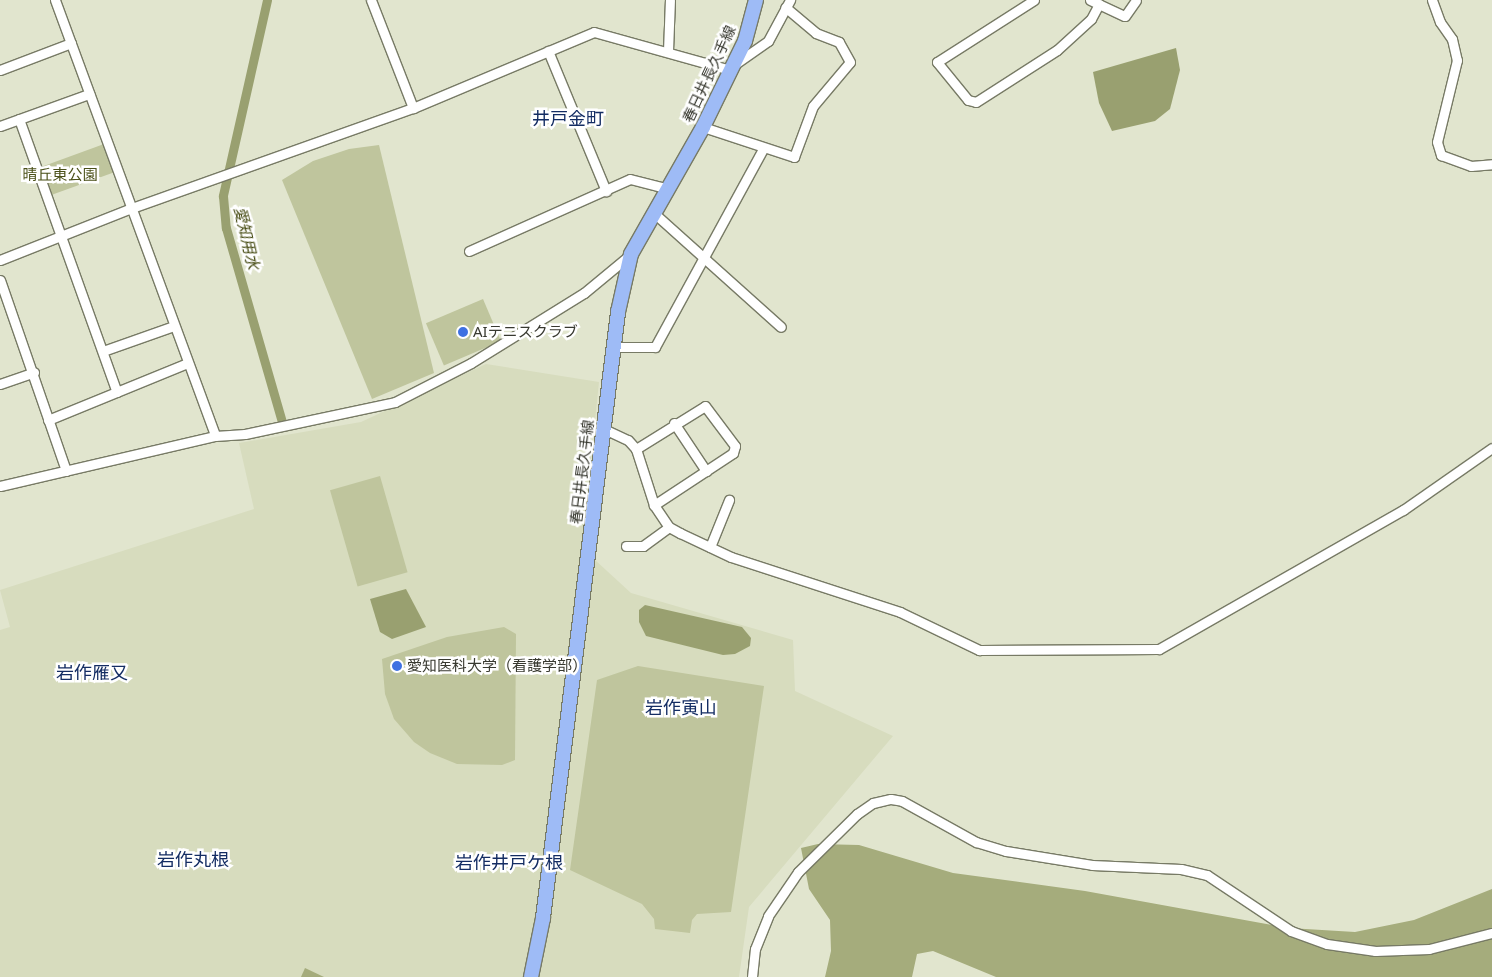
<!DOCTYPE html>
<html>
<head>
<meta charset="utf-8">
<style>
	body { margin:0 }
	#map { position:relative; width:1492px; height:977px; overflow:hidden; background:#e1e5ce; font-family:"Noto Sans","Noto Sans JP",sans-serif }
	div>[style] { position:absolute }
	.built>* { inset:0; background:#d7dcbe }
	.green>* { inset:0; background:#bfc59d; transform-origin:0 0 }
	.forest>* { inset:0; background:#a5ac7c }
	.water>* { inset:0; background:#99a070 }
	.canal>* { height:9px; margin:-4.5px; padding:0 4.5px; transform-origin:4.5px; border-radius:4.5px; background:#99a070 }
	.roads { filter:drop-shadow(1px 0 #777a65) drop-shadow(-1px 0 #777a65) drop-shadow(0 1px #777a65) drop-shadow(0 -1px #777a65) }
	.street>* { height:9px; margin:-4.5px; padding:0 4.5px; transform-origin:4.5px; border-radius:4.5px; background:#fff }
	.primary>* { height:14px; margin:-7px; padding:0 7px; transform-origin:7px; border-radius:7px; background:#9ebbf6 }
	.dots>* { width:14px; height:14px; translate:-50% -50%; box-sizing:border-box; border:2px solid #fff; border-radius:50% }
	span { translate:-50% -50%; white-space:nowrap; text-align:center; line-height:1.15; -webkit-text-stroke:5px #fff; paint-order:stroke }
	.street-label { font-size:15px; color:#383930 }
	.park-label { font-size:15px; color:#4a5018 }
	.poi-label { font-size:15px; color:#383930 }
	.left { translate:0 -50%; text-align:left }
	.water-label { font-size:16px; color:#474c14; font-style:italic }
	.quarter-label { font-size:18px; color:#142d63 }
</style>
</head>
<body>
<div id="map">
	<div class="built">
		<i style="clip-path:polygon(486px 364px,599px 382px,582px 548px,631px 593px,793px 640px,795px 691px,893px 736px,749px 907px,739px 977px,0 977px,0 630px,10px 627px,0 590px,254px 509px,239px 443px,361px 422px)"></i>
	</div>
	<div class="green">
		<i style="left:104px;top:144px;width:30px;height:67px;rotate:70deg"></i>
		<i style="clip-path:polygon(379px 145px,434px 373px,372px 399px,282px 180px,313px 161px,349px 149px)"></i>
		<i style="left:483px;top:299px;width:46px;height:62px;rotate:67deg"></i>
		<i style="left:380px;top:476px;width:100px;height:52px;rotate:74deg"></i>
		<i style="clip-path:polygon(504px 627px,516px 634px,515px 760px,502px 765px,457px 764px,430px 753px,414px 742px,394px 719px,385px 694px,382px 659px,447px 637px)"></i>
		<i style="clip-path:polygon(638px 666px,764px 686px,731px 912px,697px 914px,692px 920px,690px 933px,655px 929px,654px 919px,642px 904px,570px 870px,597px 680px)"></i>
	</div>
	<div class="forest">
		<i style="clip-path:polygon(818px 844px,859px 845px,953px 873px,1085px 891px,1289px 928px,1355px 932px,1414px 920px,1492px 889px,1492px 977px,996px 977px,933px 951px,917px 954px,912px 977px,825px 977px,831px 951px,830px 920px,809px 889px,801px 848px)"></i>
		<i style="clip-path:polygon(305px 968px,324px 977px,301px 977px)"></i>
	</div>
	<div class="water">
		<i style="clip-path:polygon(1176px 48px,1180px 70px,1170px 109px,1155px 121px,1112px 131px,1099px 103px,1093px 72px)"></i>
		<i style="clip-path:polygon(406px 589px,426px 627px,392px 639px,380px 632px,370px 599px)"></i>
		<i style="clip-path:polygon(645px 605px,742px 627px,751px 638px,750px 646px,735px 654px,723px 655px,646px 636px,639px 622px,639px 610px)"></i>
	</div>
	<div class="canal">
		<i style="left:267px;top:0;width:201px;rotate:102.7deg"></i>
		<i style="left:223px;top:196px;width:32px;rotate:85deg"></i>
		<i style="left:226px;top:228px;width:202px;rotate:73.9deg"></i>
	</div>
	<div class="roads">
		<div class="street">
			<i style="left:55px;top:0;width:464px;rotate:69.8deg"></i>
			<i style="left:371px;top:0;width:116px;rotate:68.7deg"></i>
			<i style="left:1034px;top:0;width:115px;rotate:147.4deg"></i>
			<i style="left:937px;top:62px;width:49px;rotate:50.8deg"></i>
			<i style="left:968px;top:100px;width:8px;rotate:14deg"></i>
			<i style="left:976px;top:102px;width:96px;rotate:-32.7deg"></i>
			<i style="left:1057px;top:50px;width:46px;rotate:-42.4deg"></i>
			<i style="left:1091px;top:19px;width:17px;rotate:-62deg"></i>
			<i style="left:1090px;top:0;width:38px;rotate:25deg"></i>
			<i style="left:1125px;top:16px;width:19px;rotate:-55deg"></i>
			<i style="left:1432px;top:0;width:23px;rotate:70deg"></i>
			<i style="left:1440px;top:22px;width:21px;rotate:55deg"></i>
			<i style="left:1452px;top:39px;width:22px;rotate:77deg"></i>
			<i style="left:1457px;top:60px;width:84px;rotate:103.7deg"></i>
			<i style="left:1437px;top:142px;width:14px;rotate:73deg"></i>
			<i style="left:1441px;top:155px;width:32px;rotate:20deg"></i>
			<i style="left:1471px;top:166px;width:21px;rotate:-5deg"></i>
			<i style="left:548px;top:51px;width:152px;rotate:67.5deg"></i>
			<i style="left:668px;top:51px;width:51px;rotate:-87.8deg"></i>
			<i style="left:735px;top:64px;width:40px;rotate:-34.9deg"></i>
			<i style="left:768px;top:41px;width:47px;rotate:-61.8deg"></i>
			<i style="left:0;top:70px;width:76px;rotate:-20.8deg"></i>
			<i style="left:19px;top:119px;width:290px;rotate:70.3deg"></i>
			<i style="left:0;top:126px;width:95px;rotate:-19.8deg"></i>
			<i style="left:703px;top:127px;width:96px;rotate:18.2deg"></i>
			<i style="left:794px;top:157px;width:54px;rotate:-69.6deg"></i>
			<i style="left:813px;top:106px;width:57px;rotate:-49.9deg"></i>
			<i style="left:850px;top:62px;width:23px;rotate:-119deg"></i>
			<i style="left:839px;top:42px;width:25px;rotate:-159deg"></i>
			<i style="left:816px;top:33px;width:40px;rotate:-140deg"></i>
			<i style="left:655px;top:214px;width:169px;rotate:41.9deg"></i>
			<i style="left:469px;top:251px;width:176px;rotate:-24.1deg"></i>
			<i style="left:630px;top:179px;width:40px;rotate:14.4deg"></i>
			<i style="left:0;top:260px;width:139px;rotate:-21.6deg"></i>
			<i style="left:129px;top:209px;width:301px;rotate:-19.6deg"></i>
			<i style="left:413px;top:108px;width:196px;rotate:-22.8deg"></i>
			<i style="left:594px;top:32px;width:141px;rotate:15.6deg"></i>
			<i style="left:0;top:280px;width:202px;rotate:70.9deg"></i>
			<i style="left:613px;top:347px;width:42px"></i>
			<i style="left:655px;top:347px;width:226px;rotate:-61.4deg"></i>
			<i style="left:103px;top:351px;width:75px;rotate:-19.4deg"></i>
			<i style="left:0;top:384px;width:36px;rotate:-19deg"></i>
			<i style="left:48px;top:420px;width:151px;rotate:-22.2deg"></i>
			<i style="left:674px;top:423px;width:58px;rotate:56.3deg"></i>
			<i style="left:604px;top:429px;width:26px;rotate:25deg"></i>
			<i style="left:628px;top:440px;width:12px;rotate:48deg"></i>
			<i style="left:636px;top:449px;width:59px;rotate:72.2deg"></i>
			<i style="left:654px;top:505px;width:27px;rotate:56deg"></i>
			<i style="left:669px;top:527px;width:13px;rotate:29deg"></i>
			<i style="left:680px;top:533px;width:56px;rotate:25.2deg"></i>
			<i style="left:731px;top:557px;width:178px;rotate:18deg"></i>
			<i style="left:900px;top:612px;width:88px;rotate:25.7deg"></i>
			<i style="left:979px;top:650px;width:180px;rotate:-0.3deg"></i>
			<i style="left:1159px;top:649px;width:281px;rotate:-29.7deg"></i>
			<i style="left:1403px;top:510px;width:108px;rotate:-34.9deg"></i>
			<i style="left:636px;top:449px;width:81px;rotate:-31.9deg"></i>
			<i style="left:705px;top:406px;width:50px;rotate:53.1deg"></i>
			<i style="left:735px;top:446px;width:7px;rotate:106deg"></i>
			<i style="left:733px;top:453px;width:95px;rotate:146.6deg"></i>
			<i style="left:0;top:486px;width:221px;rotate:-13.1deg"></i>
			<i style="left:215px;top:436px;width:30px;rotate:-4deg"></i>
			<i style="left:245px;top:434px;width:153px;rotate:-12deg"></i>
			<i style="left:395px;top:402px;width:85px;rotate:-27.2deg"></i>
			<i style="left:471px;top:363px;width:133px;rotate:-31.8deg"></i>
			<i style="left:584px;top:293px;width:60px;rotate:-39.6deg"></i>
			<i style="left:626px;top:546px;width:17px"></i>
			<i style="left:643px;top:546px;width:32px;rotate:-36deg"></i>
			<i style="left:710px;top:547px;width:51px;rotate:-68deg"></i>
			<i style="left:752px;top:977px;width:28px;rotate:-84deg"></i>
			<i style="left:755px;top:949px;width:35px;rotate:-68deg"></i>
			<i style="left:768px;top:916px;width:53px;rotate:-55.7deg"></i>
			<i style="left:798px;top:872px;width:83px;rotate:-44.5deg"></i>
			<i style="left:857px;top:814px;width:19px;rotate:-35deg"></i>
			<i style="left:873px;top:803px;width:18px;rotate:-13deg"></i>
			<i style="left:891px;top:799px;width:11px;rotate:10deg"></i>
			<i style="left:902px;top:801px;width:85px;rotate:29deg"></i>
			<i style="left:976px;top:842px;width:31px;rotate:17deg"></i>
			<i style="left:1006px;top:851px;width:87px;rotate:9.2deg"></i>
			<i style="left:1092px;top:865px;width:89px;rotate:2.6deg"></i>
			<i style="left:1181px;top:869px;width:27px;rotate:13deg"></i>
			<i style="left:1207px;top:875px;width:101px;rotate:33.7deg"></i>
			<i style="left:1291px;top:931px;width:38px;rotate:20deg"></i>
			<i style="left:1327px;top:944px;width:49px;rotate:8.3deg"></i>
			<i style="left:1375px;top:951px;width:54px;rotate:-2.1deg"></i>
			<i style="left:1429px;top:949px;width:65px;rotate:-14.3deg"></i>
		</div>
		<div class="primary">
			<i style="left:531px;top:977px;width:60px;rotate:-78.5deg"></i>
			<i style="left:543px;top:918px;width:611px;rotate:-82.94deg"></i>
			<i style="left:618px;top:312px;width:59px;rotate:-77.4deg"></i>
			<i style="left:631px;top:254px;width:146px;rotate:-60.4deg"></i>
			<i style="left:703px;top:127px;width:96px;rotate:-64deg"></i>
			<i style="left:745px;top:41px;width:42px;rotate:-75deg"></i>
		</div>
	</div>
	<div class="dots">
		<i style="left:463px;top:332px;background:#3e71e2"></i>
		<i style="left:397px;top:666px;background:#3e71e2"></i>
	</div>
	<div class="street-label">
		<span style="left:709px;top:74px;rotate:-65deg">春日井長久手線</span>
		<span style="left:582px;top:472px;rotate:-83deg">春日井長久手線</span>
	</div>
	<div class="park-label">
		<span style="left:60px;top:175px">晴丘東公園</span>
	</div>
	<div class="poi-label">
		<span class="left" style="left:473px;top:332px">AIテニスクラブ</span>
		<span class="left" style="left:407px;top:666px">愛知医科大学（看護学部）</span>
	</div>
	<div class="water-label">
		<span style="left:247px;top:238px;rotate:77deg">愛知用水</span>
	</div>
	<div class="quarter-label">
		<span style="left:568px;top:118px">井戸金町</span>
		<span style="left:92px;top:672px">岩作雁又</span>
		<span style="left:681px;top:707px">岩作寅山</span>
		<span style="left:193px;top:859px">岩作丸根</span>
		<span style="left:509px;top:862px">岩作井戸ケ根</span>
	</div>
</div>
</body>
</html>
